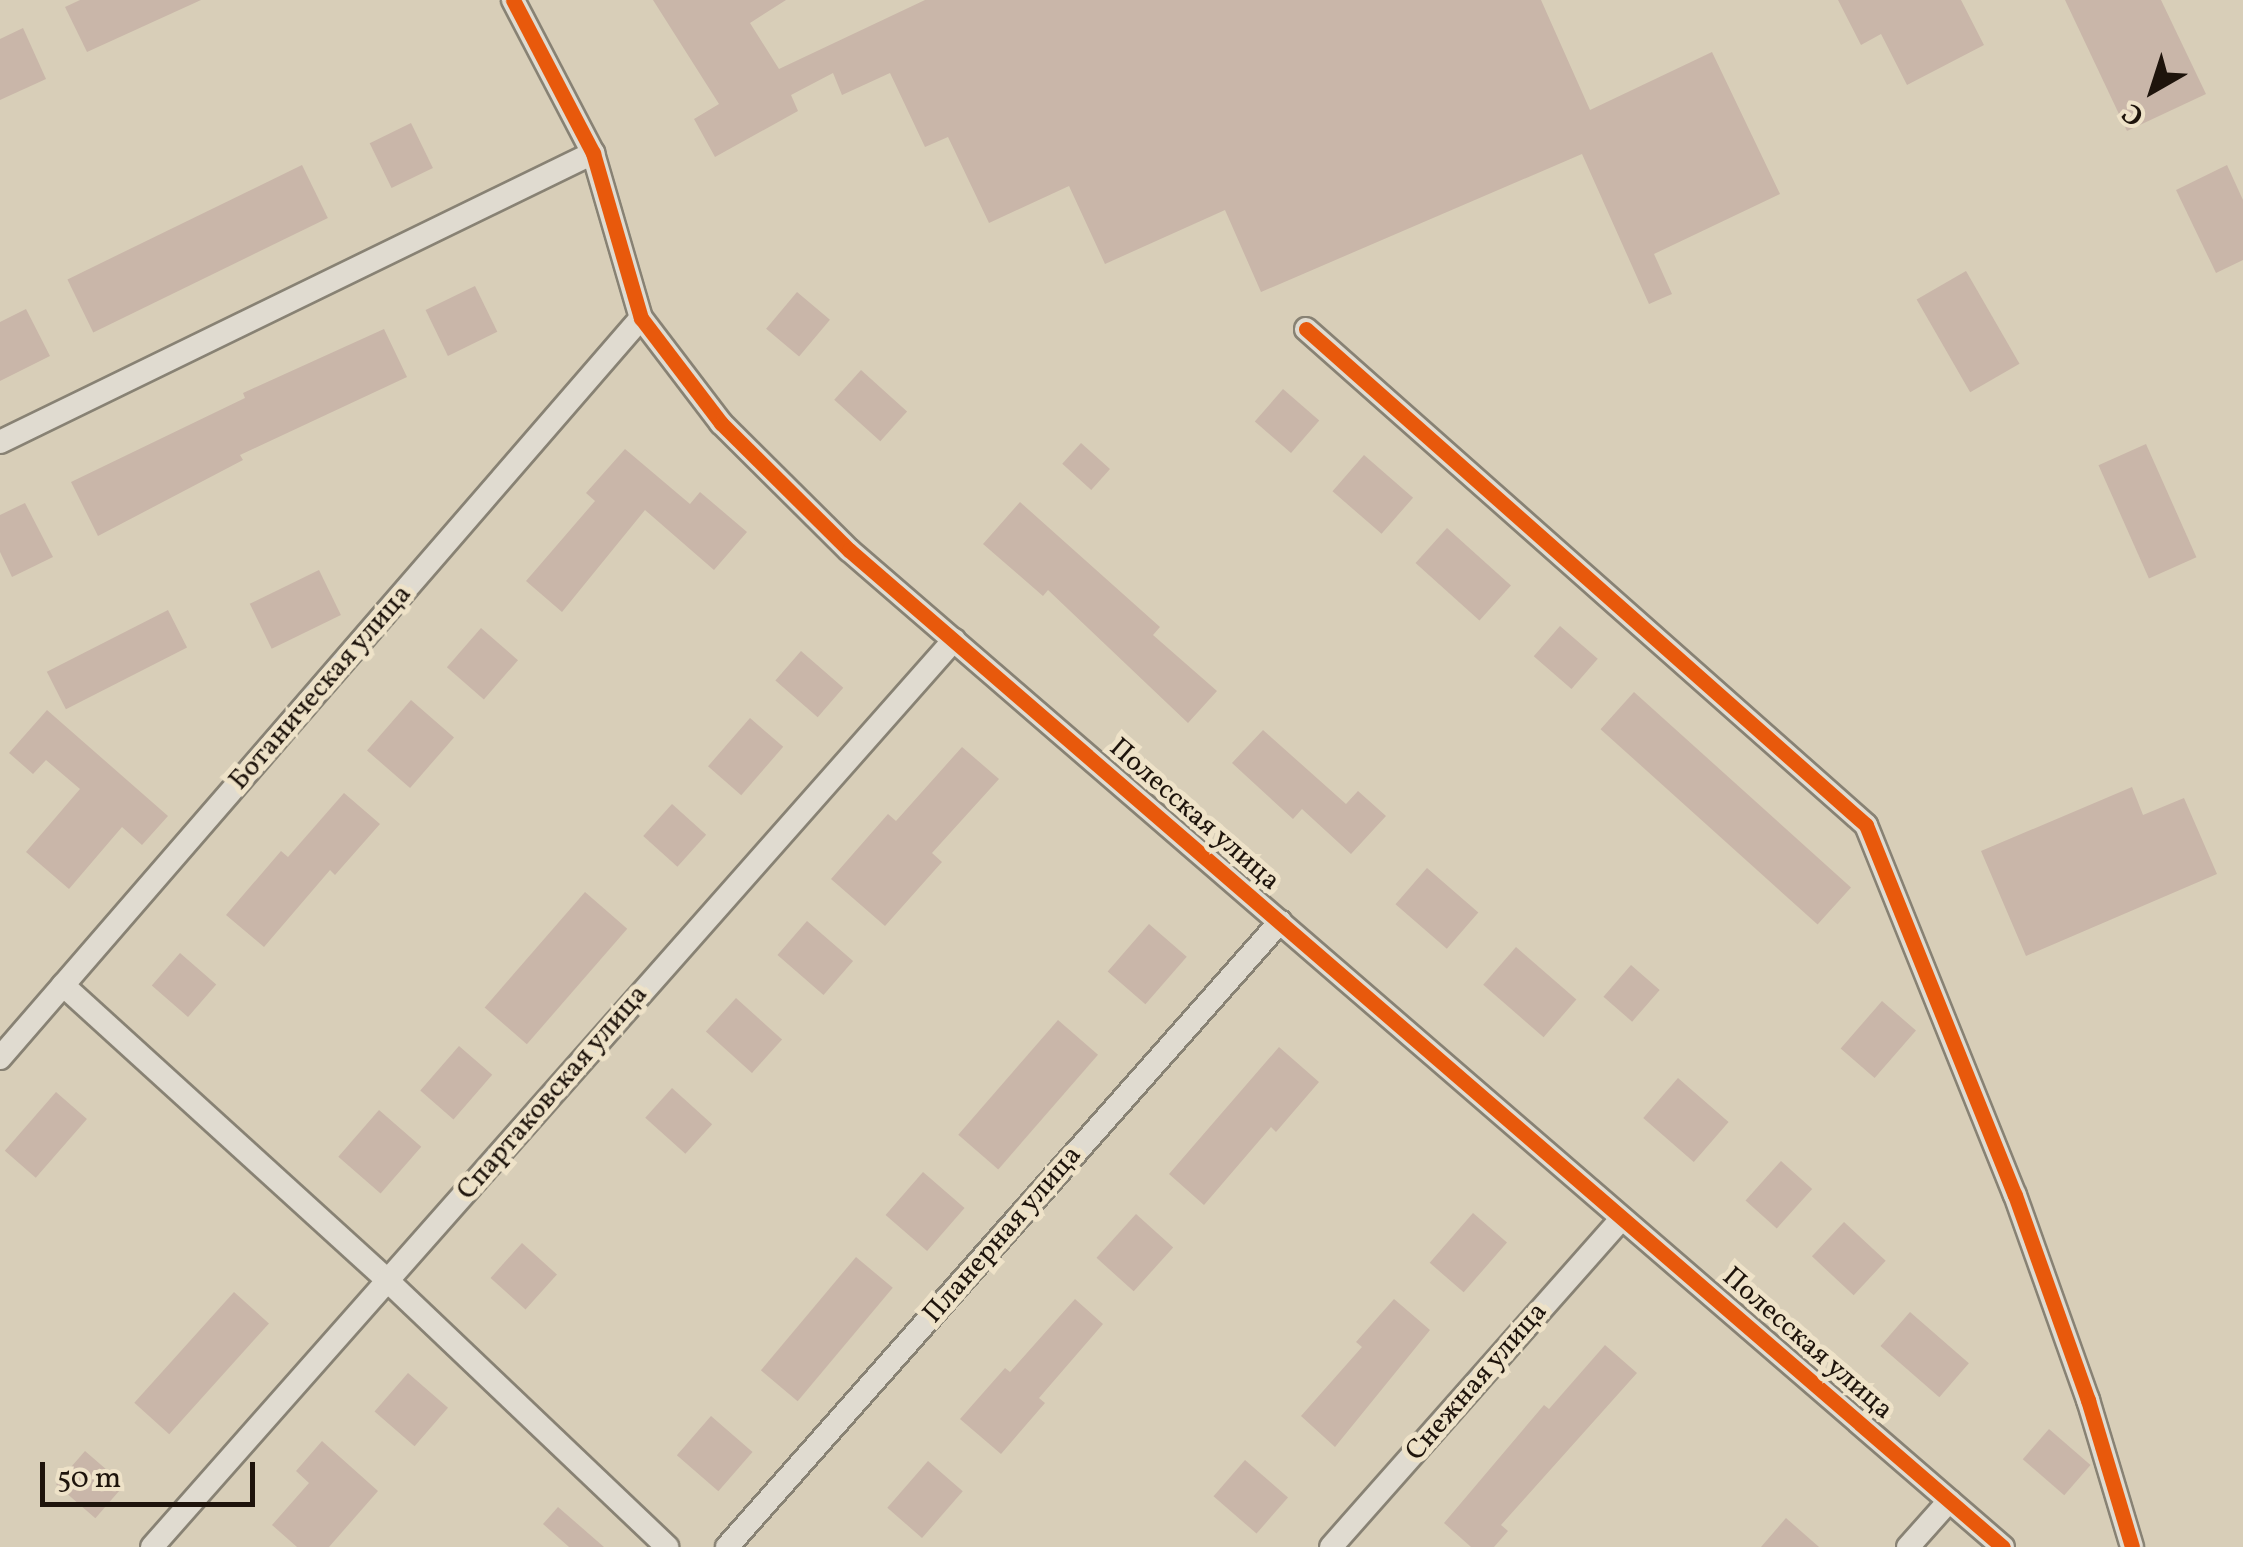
<!DOCTYPE html>
<html>
<head>
<meta charset="utf-8">
<style>
	body { margin:0 }
	#map { position:relative; width:2243px; height:1547px; overflow:hidden; background:#d8ceb8; font-family:Vollkorn,serif }
	div>[style] { position:absolute }
	.building>* { inset:0; background:#c9b6a9; transform-origin:0 0 }
	.roads { filter:drop-shadow(2px 0 #888274) drop-shadow(-2px 0 #888274) drop-shadow(0 2px #888274) drop-shadow(0 -2px #888274) }
	.street>* { height:22px; margin:-11px; padding:0 11px; transform-origin:11px; border-radius:11px; background:#e0dbd0 }
	.cycleway>* { height:15px; margin:-7.5px; padding:0 7.5px; transform-origin:7.5px; border-radius:7.5px; background:#e8590c }
	span { translate:-50% -50%; white-space:nowrap; text-align:center; line-height:1.15; -webkit-text-stroke:10px #eee2c8; paint-order:stroke }
	.street-label { font-size:28px; color:#1e140c }
	.north { position:absolute; left:2103px; top:40px; width:100px; height:100px; -webkit-text-stroke:8px #eee2c8; paint-order:stroke; rotate:219deg; font-size:28px; font-weight:700; line-height:40px; text-align:center; color:#1e140c }
	.north::after { content:''; display:block; margin:auto; width:35px; height:45px; background:#1e140c; clip-path:polygon(50% 0,100% 100%,50% 72%,0 100%) }
	.scale { position:absolute; left:40px; top:1462px; width:215px; height:45px; box-sizing:border-box; border:5px solid #1e140c; border-top:0; padding-left:12px; font-size:30px; line-height:35px; white-space:nowrap; color:#1e140c; -webkit-text-stroke:8px #eee2c8; paint-order:stroke }
</style>
</head>
<body>
<div id="map">
	<div class="building">
		<i style="clip-path:polygon(80px 0,201px 0,87px 52px,65px 7px)"></i>
		<i style="clip-path:polygon(653px 0,786px 0,750px 23px,779px 69px,925px 0,1541px 0,1590px 110px,1712px 52px,1780px 194px,1654px 254px,1672px 294px,1649px 304px,1582px 154px,1261px 292px,1225px 210px,1105px 264px,1069px 186px,989px 223px,948px 137px,925px 147px,890px 73px,842px 95px,833px 73px,791px 95px,798px 111px,715px 157px,694px 119px,719px 104px)"></i>
		<i style="clip-path:polygon(1838px 0,1961px 0,1984px 45px,1907px 85px,1881px 34px,1861px 45px)"></i>
		<i style="clip-path:polygon(2065px 0,2161px 0,2206px 94px,2127px 131px)"></i>
		<i style="clip-path:polygon(23px 28px,46px 79px,0 100px,0 39px)"></i>
		<i style="left:411px;top:123px;width:50px;height:46px;rotate:64deg"></i>
		<i style="left:302px;top:165px;width:59px;height:261px;rotate:64deg"></i>
		<i style="clip-path:polygon(2227px 165px,2243px 200px,2243px 260px,2216px 273px,2176px 190px)"></i>
		<i style="left:1966px;top:271px;width:107px;height:57px;rotate:60deg"></i>
		<i style="left:475px;top:286px;width:51px;height:55px;rotate:64deg"></i>
		<i style="left:797px;top:292px;width:43px;height:48px;rotate:40deg"></i>
		<i style="clip-path:polygon(26px 309px,50px 356px,0 381px,0 322px)"></i>
		<i style="clip-path:polygon(384px 329px,407px 377px,240px 455px,243px 460px,98px 536px,71px 482px,245px 398px,243px 393px)"></i>
		<i style="left:861px;top:370px;width:62px;height:40px;rotate:42deg"></i>
		<i style="left:1283px;top:389px;width:48px;height:43px;rotate:41deg"></i>
		<i style="left:1081px;top:443px;width:39px;height:28px;rotate:42deg"></i>
		<i style="left:2146px;top:444px;width:124px;height:52px;rotate:66deg"></i>
		<i style="clip-path:polygon(625px 449px,690px 504px,700px 492px,747px 532px,714px 570px,645px 510px,562px 612px,526px 581px,595px 501px,586px 493px)"></i>
		<i style="left:1364px;top:455px;width:65px;height:48px;rotate:41deg"></i>
		<i style="clip-path:polygon(1020px 502px,1160px 627px,1153px 635px,1217px 691px,1188px 723px,1048px 590px,1043px 596px,983px 544px)"></i>
		<i style="clip-path:polygon(25px 503px,53px 557px,12px 577px,0 552px,0 515px)"></i>
		<i style="left:1447px;top:528px;width:86px;height:47px;rotate:42deg"></i>
		<i style="left:319px;top:570px;width:50px;height:77px;rotate:64deg"></i>
		<i style="left:168px;top:610px;width:42px;height:136px;rotate:63deg"></i>
		<i style="left:1560px;top:626px;width:50px;height:40px;rotate:41deg"></i>
		<i style="left:481px;top:628px;width:49px;height:52px;rotate:41deg"></i>
		<i style="left:801px;top:651px;width:56px;height:39px;rotate:41deg"></i>
		<i style="left:1634px;top:692px;width:292px;height:50px;rotate:42deg"></i>
		<i style="left:411px;top:700px;width:57px;height:67px;rotate:41deg"></i>
		<i style="clip-path:polygon(47px 710px,168px 816px,142px 845px,122px 827px,69px 889px,26px 852px,80px 789px,46px 760px,33px 774px,9px 753px)"></i>
		<i style="left:750px;top:718px;width:44px;height:64px;rotate:41deg"></i>
		<i style="clip-path:polygon(1263px 730px,1346px 804px,1358px 791px,1386px 816px,1351px 854px,1302px 809px,1293px 819px,1232px 763px)"></i>
		<i style="clip-path:polygon(962px 747px,999px 779px,932px 853px,942px 862px,885px 926px,831px 879px,888px 814px,896px 821px)"></i>
		<i style="clip-path:polygon(2132px 787px,2143px 815px,2184px 798px,2217px 874px,2026px 956px,1981px 851px)"></i>
		<i style="clip-path:polygon(344px 793px,380px 824px,335px 875px,330px 870px,264px 947px,226px 915px,281px 851px,288px 857px)"></i>
		<i style="left:672px;top:804px;width:46px;height:43px;rotate:42deg"></i>
		<i style="left:1427px;top:868px;width:68px;height:48px;rotate:41deg"></i>
		<i style="left:585px;top:892px;width:56px;height:153px;rotate:41deg"></i>
		<i style="left:807px;top:921px;width:61px;height:45px;rotate:41deg"></i>
		<i style="left:1149px;top:924px;width:50px;height:63px;rotate:41deg"></i>
		<i style="left:1516px;top:947px;width:80px;height:50px;rotate:41deg"></i>
		<i style="left:180px;top:953px;width:48px;height:43px;rotate:41deg"></i>
		<i style="left:1631px;top:965px;width:38px;height:42px;rotate:41deg"></i>
		<i style="left:736px;top:998px;width:62px;height:45px;rotate:42deg"></i>
		<i style="left:1882px;top:1001px;width:45px;height:63px;rotate:41deg"></i>
		<i style="left:1058px;top:1020px;width:53px;height:152px;rotate:41deg"></i>
		<i style="left:459px;top:1046px;width:44px;height:59px;rotate:41deg"></i>
		<i style="clip-path:polygon(1279px 1047px,1319px 1082px,1276px 1132px,1271px 1127px,1204px 1205px,1169px 1174px)"></i>
		<i style="left:1678px;top:1078px;width:67px;height:53px;rotate:41deg"></i>
		<i style="left:672px;top:1088px;width:54px;height:40px;rotate:42deg"></i>
		<i style="left:56px;top:1092px;width:41px;height:78px;rotate:41deg"></i>
		<i style="left:379px;top:1110px;width:56px;height:62px;rotate:41deg"></i>
		<i style="left:1781px;top:1161px;width:42px;height:53px;rotate:42deg"></i>
		<i style="left:923px;top:1172px;width:55px;height:57px;rotate:41deg"></i>
		<i style="left:1473px;top:1213px;width:45px;height:66px;rotate:41deg"></i>
		<i style="left:1136px;top:1214px;width:50px;height:59px;rotate:42deg"></i>
		<i style="left:1844px;top:1222px;width:57px;height:47px;rotate:43deg"></i>
		<i style="left:522px;top:1243px;width:47px;height:47px;rotate:42deg"></i>
		<i style="left:856px;top:1257px;width:48px;height:148px;rotate:40deg"></i>
		<i style="left:234px;top:1292px;width:47px;height:149px;rotate:42deg"></i>
		<i style="clip-path:polygon(1075px 1299px,1103px 1324px,1039px 1398px,1045px 1403px,1001px 1454px,960px 1419px,1005px 1368px,1010px 1372px)"></i>
		<i style="clip-path:polygon(1394px 1299px,1430px 1330px,1335px 1447px,1301px 1416px,1362px 1347px,1356px 1342px)"></i>
		<i style="left:1910px;top:1312px;width:78px;height:45px;rotate:41deg"></i>
		<i style="clip-path:polygon(1605px 1345px,1637px 1373px,1501px 1525px,1508px 1531px,1494px 1547px,1471px 1547px,1444px 1523px,1544px 1405px,1549px 1409px)"></i>
		<i style="left:408px;top:1373px;width:53px;height:51px;rotate:41deg"></i>
		<i style="left:711px;top:1416px;width:55px;height:52px;rotate:41deg"></i>
		<i style="left:2049px;top:1429px;width:55px;height:40px;rotate:41deg"></i>
		<i style="clip-path:polygon(322px 1441px,378px 1491px,329px 1547px,297px 1547px,272px 1525px,309px 1483px,296px 1471px)"></i>
		<i style="left:85px;top:1451px;width:52px;height:44px;rotate:41deg"></i>
		<i style="left:1245px;top:1460px;width:57px;height:48px;rotate:41deg"></i>
		<i style="left:928px;top:1461px;width:46px;height:62px;rotate:41deg"></i>
		<i style="clip-path:polygon(558px 1507px,604px 1547px,569px 1547px,543px 1524px)"></i>
		<i style="clip-path:polygon(1786px 1518px,1819px 1547px,1761px 1547px)"></i>
	</div>
	<div class="roads">
		<div class="street">
			<i style="left:513px;top:0;width:173px;rotate:62.4deg"></i>
			<i style="left:593px;top:153px;width:172px;rotate:73.8deg"></i>
			<i style="left:641px;top:318px;width:132px;rotate:52.7deg"></i>
			<i style="left:721px;top:423px;width:180px;rotate:44.8deg"></i>
			<i style="left:849px;top:550px;width:1525px;rotate:40.83deg"></i>
			<i style="left:1306px;top:329px;width:748px;rotate:41.53deg"></i>
			<i style="left:1866px;top:825px;width:399px;rotate:68.1deg"></i>
			<i style="left:2015px;top:1195px;width:218px;rotate:70.4deg"></i>
			<i style="left:2088px;top:1400px;width:153px;rotate:73.3deg"></i>
			<i style="left:0;top:442px;width:660px;rotate:-25.98deg"></i>
			<i style="left:63px;top:985px;width:438px;rotate:42.3deg"></i>
			<i style="left:387px;top:1280px;width:387px;rotate:43.6deg"></i>
			<i style="left:0;top:1058px;width:979px;rotate:-49.1deg"></i>
			<i style="left:152px;top:1547px;width:1211px;rotate:-48.52deg"></i>
			<i style="left:727px;top:1547px;width:835px;rotate:-48.5deg"></i>
			<i style="left:1331px;top:1547px;width:439px;rotate:-48.5deg"></i>
			<i style="left:1908px;top:1547px;width:62px;rotate:-48.3deg"></i>
		</div>
	</div>
	<div class="cycleway">
		<i style="left:513px;top:0;width:173px;rotate:62.4deg"></i>
		<i style="left:593px;top:153px;width:172px;rotate:73.8deg"></i>
		<i style="left:641px;top:318px;width:132px;rotate:52.7deg"></i>
		<i style="left:721px;top:423px;width:180px;rotate:44.8deg"></i>
		<i style="left:849px;top:550px;width:1525px;rotate:40.83deg"></i>
		<i style="left:1306px;top:329px;width:748px;rotate:41.53deg"></i>
		<i style="left:1866px;top:825px;width:399px;rotate:68.1deg"></i>
		<i style="left:2015px;top:1195px;width:218px;rotate:70.4deg"></i>
		<i style="left:2088px;top:1400px;width:153px;rotate:73.3deg"></i>
	</div>
	<div class="street-label">
		<span style="left:321px;top:688px;rotate:-49deg">Ботаническая улица</span>
		<span style="left:1194px;top:815px;rotate:41deg">Полесская улица</span>
		<span style="left:553px;top:1093px;rotate:-49deg">Спартаковская улица</span>
		<span style="left:1003px;top:1235px;rotate:-49deg">Планерная улица</span>
		<span style="left:1807px;top:1344px;rotate:41deg">Полесская улица</span>
		<span style="left:1477px;top:1382px;rotate:-49deg">Снежная улица</span>
	</div>
	<div class="north">С</div>
	<div class="scale">50 m</div>
</div>
</body>
</html>
